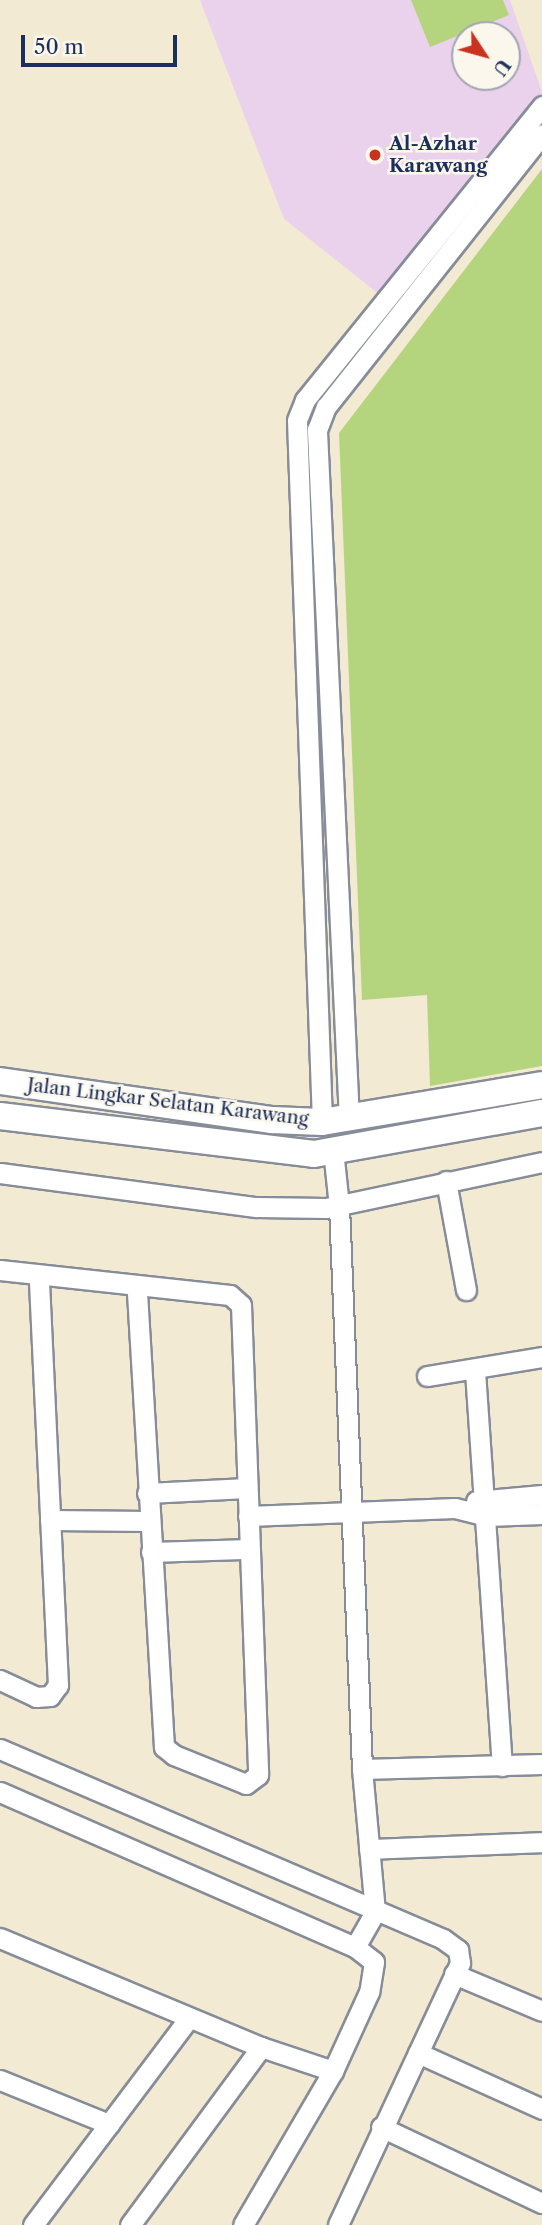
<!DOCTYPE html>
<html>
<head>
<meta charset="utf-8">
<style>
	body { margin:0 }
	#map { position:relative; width:542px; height:2225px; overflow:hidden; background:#f2ead2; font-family:"Libre Caslon Text",serif }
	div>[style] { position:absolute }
	.built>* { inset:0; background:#ead1ec }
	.green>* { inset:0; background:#b4d57d }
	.roads { filter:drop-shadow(2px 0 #868c98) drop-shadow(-2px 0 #868c98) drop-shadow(0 2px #868c98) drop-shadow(0 -2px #868c98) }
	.minor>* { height:19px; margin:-9.5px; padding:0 9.5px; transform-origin:9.5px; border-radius:9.5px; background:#fff }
	.major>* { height:26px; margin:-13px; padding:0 13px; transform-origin:13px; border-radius:13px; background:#fff }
	.dots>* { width:19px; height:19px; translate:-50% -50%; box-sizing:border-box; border:4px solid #fbf7ec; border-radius:50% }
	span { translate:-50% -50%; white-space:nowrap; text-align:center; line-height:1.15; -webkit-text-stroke:5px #fbf7ec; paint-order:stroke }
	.poi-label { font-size:19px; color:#1b2f5e; font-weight:700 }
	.left { translate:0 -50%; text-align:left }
	.street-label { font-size:19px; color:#1b2f5e }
	.north { position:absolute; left:451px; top:21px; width:70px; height:70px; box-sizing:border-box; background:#fbf7ec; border:2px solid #a1a7b3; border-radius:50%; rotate:126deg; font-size:19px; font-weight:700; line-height:28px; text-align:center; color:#1b2f5e }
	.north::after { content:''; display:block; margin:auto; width:24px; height:32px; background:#c8321e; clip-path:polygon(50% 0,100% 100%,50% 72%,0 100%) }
	.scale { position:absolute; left:21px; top:35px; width:156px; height:32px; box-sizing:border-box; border:4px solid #1b2f5e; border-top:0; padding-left:9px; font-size:21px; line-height:24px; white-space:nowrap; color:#1b2f5e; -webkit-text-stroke:5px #fbf7ec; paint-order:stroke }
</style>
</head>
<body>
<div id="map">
	<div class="built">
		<i style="clip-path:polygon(evenodd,200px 0,510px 0,542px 92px,379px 294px,284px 219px,200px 0,465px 35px,507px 35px,507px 77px,465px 77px,465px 35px)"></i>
	</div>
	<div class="green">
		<i style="clip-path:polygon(411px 0,503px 0,509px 15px,430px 47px)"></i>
		<i style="clip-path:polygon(542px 169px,542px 1066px,430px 1086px,427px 995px,362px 1000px,339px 433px)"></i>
	</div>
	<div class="roads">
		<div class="minor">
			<i style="left:349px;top:1120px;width:691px;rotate:-92.66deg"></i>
			<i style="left:317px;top:430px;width:25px;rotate:-69deg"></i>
			<i style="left:326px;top:407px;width:348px;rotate:-51.6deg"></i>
			<i style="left:322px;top:1122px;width:702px;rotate:-92.04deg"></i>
			<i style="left:297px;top:420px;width:22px;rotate:-68deg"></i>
			<i style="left:305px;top:400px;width:378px;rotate:-51.1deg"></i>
			<i style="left:333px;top:1150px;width:56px;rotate:83.9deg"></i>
			<i style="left:339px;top:1206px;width:563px;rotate:87.66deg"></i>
			<i style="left:362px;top:1769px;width:144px;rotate:84.8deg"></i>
			<i style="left:375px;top:1912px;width:40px;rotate:119.7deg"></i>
			<i style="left:0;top:1173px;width:258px;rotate:7.6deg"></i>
			<i style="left:256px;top:1207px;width:70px;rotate:0.8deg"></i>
			<i style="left:326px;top:1208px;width:221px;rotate:-12deg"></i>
			<i style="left:446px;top:1181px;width:111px;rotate:79.6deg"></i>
			<i style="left:0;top:1270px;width:231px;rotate:6.2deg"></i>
			<i style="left:230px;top:1295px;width:15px;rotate:42deg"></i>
			<i style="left:241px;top:1305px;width:470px;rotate:87.9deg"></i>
			<i style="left:258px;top:1775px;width:15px;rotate:143deg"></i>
			<i style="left:246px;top:1784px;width:78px;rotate:-158.1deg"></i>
			<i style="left:174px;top:1755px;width:13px;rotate:-141deg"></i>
			<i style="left:164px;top:1747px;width:461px;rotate:-93.4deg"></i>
			<i style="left:475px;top:1371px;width:396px;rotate:86.1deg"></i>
			<i style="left:427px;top:1376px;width:117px;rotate:-9.4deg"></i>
			<i style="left:147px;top:1493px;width:100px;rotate:-2.9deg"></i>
			<i style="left:476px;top:1501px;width:66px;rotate:-5.2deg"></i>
			<i style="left:248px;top:1516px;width:207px;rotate:-2.2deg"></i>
			<i style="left:455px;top:1508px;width:33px;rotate:14deg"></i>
			<i style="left:487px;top:1516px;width:55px;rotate:-2.1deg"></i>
			<i style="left:50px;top:1520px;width:98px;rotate:0.6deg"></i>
			<i style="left:151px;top:1552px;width:98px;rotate:-1.8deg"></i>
			<i style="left:0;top:1680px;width:40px;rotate:25deg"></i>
			<i style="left:36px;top:1697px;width:14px;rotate:-4deg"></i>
			<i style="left:50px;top:1696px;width:14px;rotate:-54deg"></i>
			<i style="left:58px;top:1685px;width:409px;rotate:-92.7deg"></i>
			<i style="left:0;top:1749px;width:482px;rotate:23.2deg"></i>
			<i style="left:443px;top:1939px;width:19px;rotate:36deg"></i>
			<i style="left:458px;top:1950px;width:13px;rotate:81deg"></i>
			<i style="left:460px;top:1963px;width:289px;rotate:115deg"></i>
			<i style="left:362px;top:1769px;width:180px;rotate:-1.6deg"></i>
			<i style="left:0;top:1792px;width:387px;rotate:23.6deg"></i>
			<i style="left:355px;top:1947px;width:24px;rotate:38deg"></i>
			<i style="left:374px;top:1962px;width:30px;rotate:99deg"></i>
			<i style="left:369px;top:1992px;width:87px;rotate:114.5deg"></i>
			<i style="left:333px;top:2071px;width:178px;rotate:120.3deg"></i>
			<i style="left:369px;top:1849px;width:173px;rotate:-2.3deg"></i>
			<i style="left:0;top:1938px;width:283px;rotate:22.7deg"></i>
			<i style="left:261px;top:2047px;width:76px;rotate:18.4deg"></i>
			<i style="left:454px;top:1974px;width:95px;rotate:22.8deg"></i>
			<i style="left:418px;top:2053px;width:136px;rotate:24.3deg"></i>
			<i style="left:0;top:2080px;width:118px;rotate:22deg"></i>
			<i style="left:381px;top:2127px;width:178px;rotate:25.3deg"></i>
			<i style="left:33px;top:2225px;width:259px;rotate:-53deg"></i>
			<i style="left:130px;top:2225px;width:221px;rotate:-53.6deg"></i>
		</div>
		<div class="major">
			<i style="left:0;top:1081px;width:275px;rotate:8.2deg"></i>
			<i style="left:272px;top:1120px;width:50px;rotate:2.3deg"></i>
			<i style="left:322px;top:1122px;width:223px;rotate:-9.5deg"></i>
			<i style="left:0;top:1116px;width:316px;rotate:6.9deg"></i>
			<i style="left:314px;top:1154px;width:232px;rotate:-10.2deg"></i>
		</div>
	</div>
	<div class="dots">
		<i style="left:375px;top:155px;background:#c8321e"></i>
	</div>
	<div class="poi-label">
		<span class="left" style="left:389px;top:155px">Al-Azhar<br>Karawang</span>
	</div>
	<div class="street-label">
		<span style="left:168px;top:1102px;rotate:7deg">Jalan Lingkar Selatan Karawang</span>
	</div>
	<div class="north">U</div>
	<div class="scale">50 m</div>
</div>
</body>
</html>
